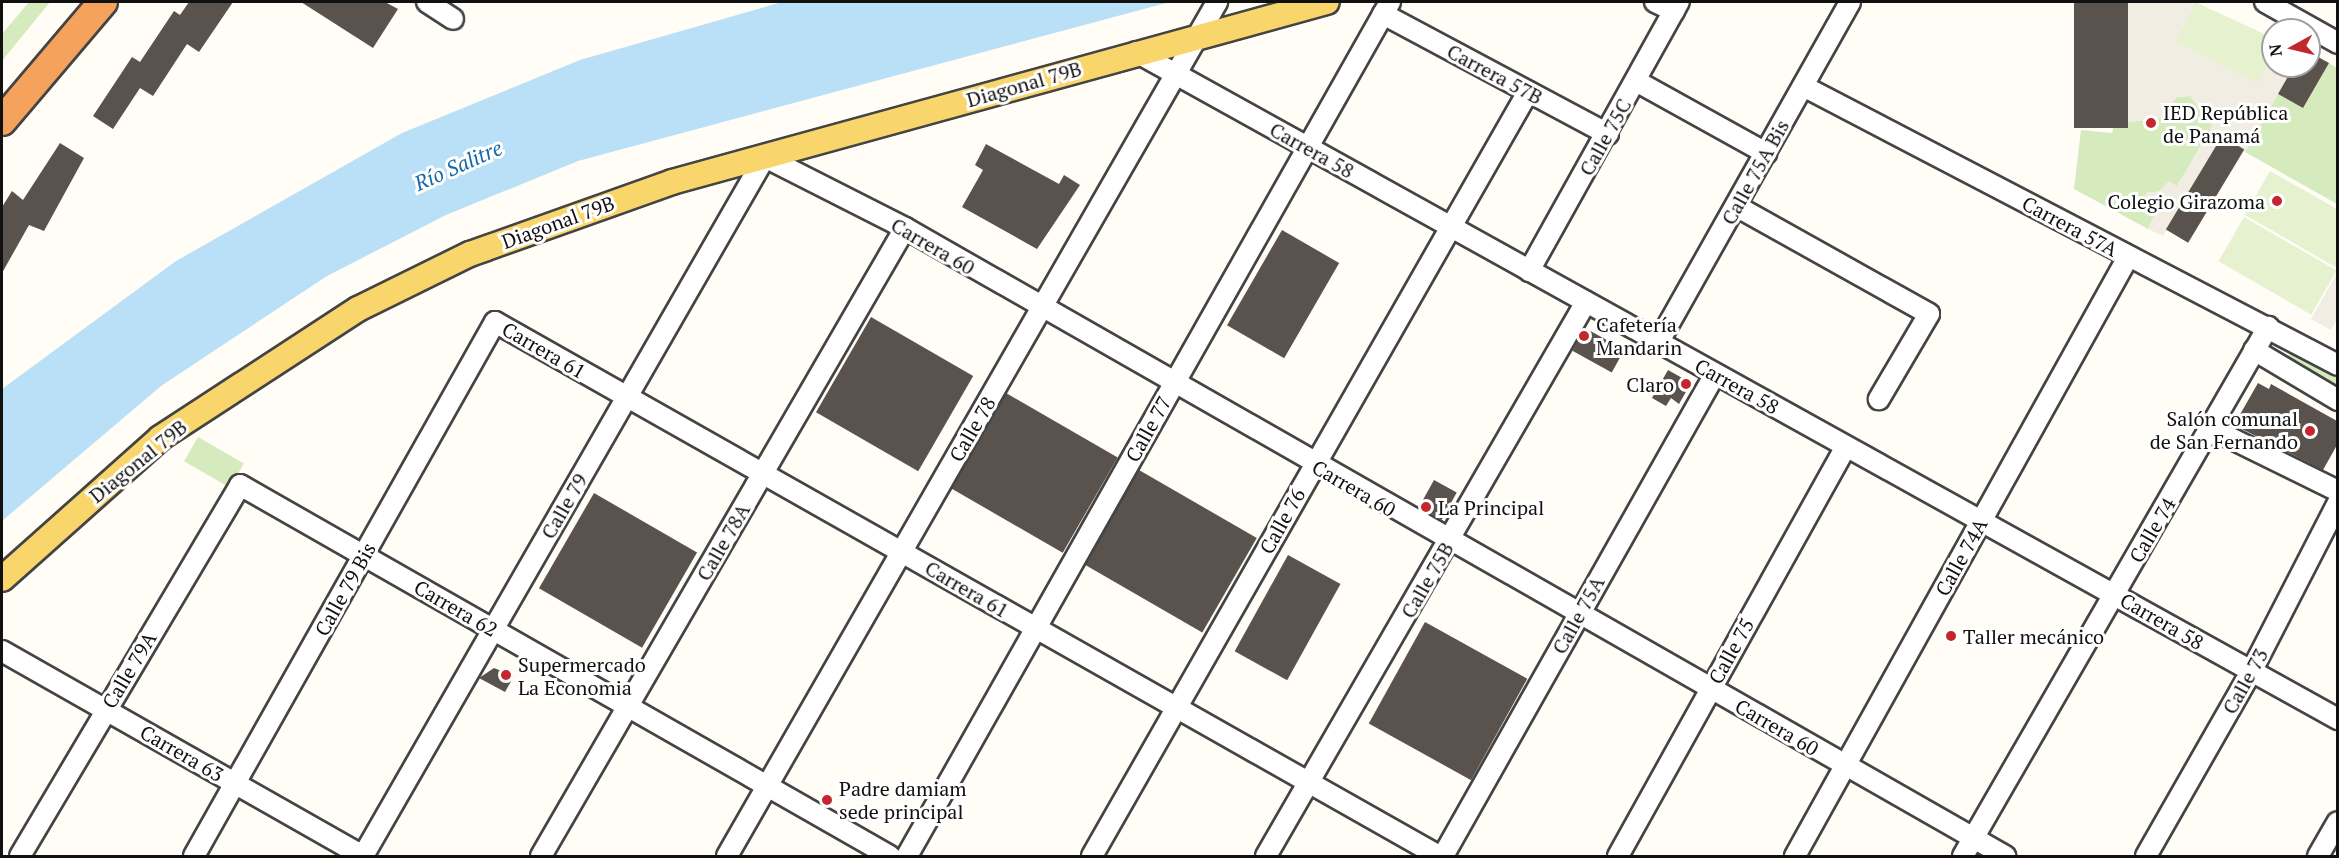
<!DOCTYPE html>
<html>
<head>
<meta charset="utf-8">
<style>
	body { margin:0 }
	#map { position:relative; width:2339px; height:858px; overflow:hidden; background:#fffdf5; font-family:"PT Serif",serif }
	div>[style] { position:absolute }
	.green>* { inset:0; background:#d5ebbd; transform-origin:0 0 }
	.pitch>* { inset:0; background:#e6f2cf; transform-origin:0 0 }
	.plaza>* { inset:0; background:#f1ede2 }
	.water>* { inset:0; background:#b9e0f7 }
	.building>* { inset:0; background:#5a524d; transform-origin:0 0 }
	.roads { filter:drop-shadow(2px 0 #444) drop-shadow(-2px 0 #444) drop-shadow(0 2px #444) drop-shadow(0 -2px #444) }
	.minor>* { height:20px; margin:-10px; padding:0 10px; transform-origin:10px; border-radius:10px; background:#fff }
	.major>* { height:24px; margin:-12px; padding:0 12px; transform-origin:12px; border-radius:12px; background:#f9d66b }
	.highway>* { height:28px; margin:-14px; padding:0 14px; transform-origin:14px; border-radius:14px; background:#f5a25d }
	.dots>* { width:16px; height:16px; translate:-50% -50%; box-sizing:border-box; border:3px solid #fff; border-radius:50% }
	span { translate:-50% -50%; white-space:nowrap; text-align:center; line-height:1.15; -webkit-text-stroke:6px #fff; paint-order:stroke }
	.street-label { font-size:20px; color:#111 }
	.poi-label { font-size:20px; color:#111 }
	.left { translate:0 -50%; text-align:left }
	.right { translate:-100% -50%; text-align:right }
	.water-label { font-size:21px; color:#1768a6; font-style:italic }
	.frame { position:absolute; inset:0; border:3px solid #111; pointer-events:none }
	.north { position:absolute; left:2261px; top:18px; width:60px; height:60px; box-sizing:border-box; background:#fff; border:2px solid #a0a0a0; border-radius:50%; rotate:262deg; font-size:16px; font-weight:700; line-height:24px; text-align:center; color:#111 }
	.north::after { content:''; display:block; margin:auto; width:21px; height:27px; background:#c4262e; clip-path:polygon(50% 0,100% 100%,50% 72%,0 100%) }
</style>
</head>
<body>
<div id="map">
	<div class="green">
		<i style="clip-path:polygon(29px 2px,50px 2px,2px 61px,2px 34px)"></i>
		<i style="clip-path:polygon(2329px 63px,2337px 68px,2337px 204px,2245px 152px,2278px 94px,2303px 108px)"></i>
		<i style="clip-path:polygon(2190px 96px,2213px 126px,2177px 186px,2152px 193px,2155px 214px,2148px 229px,2074px 189px,2081px 130px,2112px 133px,2114px 124px,2160px 118px,2177px 97px)"></i>
		<i style="clip-path:polygon(2293px 348px,2337px 374px,2337px 392px,2285px 361px)"></i>
		<i style="left:198px;top:437px;width:53px;height:28px;rotate:30deg"></i>
	</div>
	<div class="pitch">
		<i style="clip-path:polygon(2195px 2px,2273px 38px,2273px 53px,2258px 84px,2175px 42px)"></i>
		<i style="clip-path:polygon(2270px 171px,2337px 209px,2337px 268px,2245px 215px)"></i>
		<i style="left:2244px;top:217px;width:107px;height:51px;rotate:30deg"></i>
	</div>
	<div class="plaza">
		<i style="clip-path:polygon(2128px 2px,2195px 2px,2175px 42px,2257px 83px,2273px 53px,2273px 66px,2294px 66px,2245px 152px,2222px 136px,2163px 236px,2148px 229px,2155px 214px,2142px 203px,2147px 192px,2158px 192px,2169px 181px,2177px 186px,2212px 126px,2190px 96px,2177px 97px,2160px 118px,2114px 124px)"></i>
		<i style="clip-path:polygon(2337px 273px,2337px 319px,2331px 330px,2311px 319px)"></i>
	</div>
	<div class="water">
		<i style="clip-path:polygon(782px 2px,1170px 2px,578px 161px,446px 215px,327px 276px,161px 386px,2px 521px,2px 389px,176px 261px,402px 133px,580px 60px)"></i>
	</div>
	<div class="building">
		<i style="clip-path:polygon(189px 2px,233px 2px,199px 52px,187px 44px,153px 96px,140px 88px,113px 129px,93px 116px,132px 57px,140px 62px,174px 11px,180px 15px)"></i>
		<i style="clip-path:polygon(301px 2px,385px 2px,398px 9px,373px 48px)"></i>
		<i style="left:2074px;top:2px;width:54px;height:126px"></i>
		<i style="clip-path:polygon(2309px 52px,2329px 63px,2303px 108px,2278px 94px,2294px 66px,2309px 66px)"></i>
		<i style="left:2222px;top:136px;width:26px;height:109px;rotate:31deg"></i>
		<i style="clip-path:polygon(60px 143px,84px 158px,44px 231px,29px 225px,2px 273px,2px 207px,12px 191px,23px 200px)"></i>
		<i style="clip-path:polygon(986px 144px,1059px 184px,1064px 175px,1080px 185px,1037px 249px,962px 207px,983px 170px,975px 165px)"></i>
		<i style="left:1282px;top:230px;width:66px;height:110px;rotate:30deg"></i>
		<i style="left:871px;top:317px;width:118px;height:110px;rotate:30deg"></i>
		<i style="left:1585px;top:328px;width:45px;height:26px;rotate:29deg"></i>
		<i style="clip-path:polygon(1668px 370px,1691px 383px,1679px 404px,1671px 398px,1666px 406px,1652px 398px)"></i>
		<i style="clip-path:polygon(2258px 383px,2269px 389px,2271px 384px,2337px 421px,2337px 445px,2323px 470px,2234px 425px)"></i>
		<i style="left:1006px;top:393px;width:129px;height:110px;rotate:30deg"></i>
		<i style="left:1139px;top:470px;width:136px;height:109px;rotate:30deg"></i>
		<i style="left:1434px;top:480px;width:26px;height:31px;rotate:29deg"></i>
		<i style="left:594px;top:493px;width:119px;height:110px;rotate:30deg"></i>
		<i style="left:1288px;top:555px;width:60px;height:110px;rotate:29deg"></i>
		<i style="left:1425px;top:622px;width:117px;height:116px;rotate:29deg"></i>
		<i style="clip-path:polygon(494px 668px,514px 676px,505px 692px,479px 678px)"></i>
	</div>
	<div class="roads">
		<div class="minor">
			<i style="left:427px;top:2px;width:31px;rotate:33deg"></i>
			<i style="left:1655px;top:2px;width:21px;rotate:25deg"></i>
			<i style="left:2265px;top:2px;width:84px;rotate:29.3deg"></i>
			<i style="left:1383px;top:14px;width:255px;rotate:28.1deg"></i>
			<i style="left:1136px;top:52px;width:1375px;rotate:29.03deg"></i>
			<i style="left:1636px;top:81px;width:149px;rotate:29deg"></i>
			<i style="left:1803px;top:86px;width:603px;rotate:27.54deg"></i>
			<i style="left:1736px;top:206px;width:221px;rotate:29.2deg"></i>
			<i style="left:1929px;top:314px;width:99px;rotate:120.5deg"></i>
			<i style="left:1529px;top:271px;width:308px;rotate:-60.9deg"></i>
			<i style="left:1658px;top:343px;width:391px;rotate:-60.6deg"></i>
			<i style="left:2254px;top:350px;width:98px;rotate:30.8deg"></i>
			<i style="left:2210px;top:428px;width:143px;rotate:26.2deg"></i>
			<i style="left:2px;top:651px;width:415px;rotate:29.6deg"></i>
			<i style="left:20px;top:856px;width:431px;rotate:-59.3deg"></i>
			<i style="left:240px;top:485px;width:748px;rotate:29.72deg"></i>
			<i style="left:194px;top:856px;width:613px;rotate:-60.59deg"></i>
			<i style="left:495px;top:322px;width:1085px;rotate:29.5deg"></i>
			<i style="left:363px;top:856px;width:806px;rotate:-60.1deg"></i>
			<i style="left:765px;top:157px;width:157px;rotate:26.9deg"></i>
			<i style="left:905px;top:228px;width:1267px;rotate:29.72deg"></i>
			<i style="left:541px;top:856px;width:726px;rotate:-59.9deg"></i>
			<i style="left:727px;top:856px;width:985px;rotate:-60.15deg"></i>
			<i style="left:907px;top:856px;width:981px;rotate:-60.51deg"></i>
			<i style="left:1092px;top:856px;width:880px;rotate:-60.29deg"></i>
			<i style="left:1266px;top:856px;width:640px;rotate:-59.99deg"></i>
			<i style="left:1443px;top:856px;width:553px;rotate:-60.56deg"></i>
			<i style="left:1618px;top:856px;width:468px;rotate:-60.9deg"></i>
			<i style="left:1795px;top:856px;width:685px;rotate:-60.93deg"></i>
			<i style="left:1963px;top:856px;width:611px;rotate:-60.03deg"></i>
			<i style="left:2146px;top:856px;width:212px;rotate:-60.3deg"></i>
			<i style="left:2251px;top:672px;width:190px;rotate:-62.8deg"></i>
			<i style="left:2318px;top:856px;width:39px;rotate:-60deg"></i>
		</div>
		<div class="major">
			<i style="left:2px;top:579px;width:212px;rotate:-41.7deg"></i>
			<i style="left:160px;top:438px;width:236px;rotate:-33.1deg"></i>
			<i style="left:358px;top:309px;width:125px;rotate:-26.2deg"></i>
			<i style="left:470px;top:254px;width:214px;rotate:-19.6deg"></i>
			<i style="left:672px;top:182px;width:679px;rotate:-15.37deg"></i>
		</div>
		<div class="highway">
			<i style="left:2px;top:121px;width:156px;rotate:-49.7deg"></i>
		</div>
	</div>
	<div class="dots">
		<i style="left:2151px;top:123px;background:#c4262e"></i>
		<i style="left:2277px;top:201px;background:#c4262e"></i>
		<i style="left:1584px;top:336px;background:#c4262e"></i>
		<i style="left:1686px;top:384px;background:#c4262e"></i>
		<i style="left:2310px;top:431px;background:#c4262e"></i>
		<i style="left:1426px;top:507px;background:#c4262e"></i>
		<i style="left:1951px;top:636px;background:#c4262e"></i>
		<i style="left:506px;top:675px;background:#c4262e"></i>
		<i style="left:827px;top:800px;background:#c4262e"></i>
	</div>
	<div class="street-label">
		<span style="left:1495px;top:74px;rotate:28deg">Carrera 57B</span>
		<span style="left:1024px;top:84px;rotate:-16deg">Diagonal 79B</span>
		<span style="left:1605px;top:137px;rotate:-61deg">Calle 75C</span>
		<span style="left:1312px;top:150px;rotate:29deg">Carrera 58</span>
		<span style="left:1755px;top:172px;rotate:-61deg">Calle 75A Bis</span>
		<span style="left:558px;top:222px;rotate:-20deg">Diagonal 79B</span>
		<span style="left:2070px;top:226px;rotate:28deg">Carrera 57A</span>
		<span style="left:933px;top:246px;rotate:30deg">Carrera 60</span>
		<span style="left:544px;top:350px;rotate:30deg">Carrera 61</span>
		<span style="left:1737px;top:386px;rotate:29deg">Carrera 58</span>
		<span style="left:972px;top:429px;rotate:-60deg">Calle 78</span>
		<span style="left:1148px;top:429px;rotate:-61deg">Calle 77</span>
		<span style="left:138px;top:461px;rotate:-39deg">Diagonal 79B</span>
		<span style="left:1354px;top:488px;rotate:30deg">Carrera 60</span>
		<span style="left:564px;top:506px;rotate:-60deg">Calle 79</span>
		<span style="left:1282px;top:521px;rotate:-61deg">Calle 76</span>
		<span style="left:2152px;top:530px;rotate:-60deg">Calle 74</span>
		<span style="left:723px;top:542px;rotate:-60deg">Calle 78A</span>
		<span style="left:1961px;top:557px;rotate:-61deg">Calle 74A</span>
		<span style="left:1427px;top:580px;rotate:-60deg">Calle 75B</span>
		<span style="left:345px;top:589px;rotate:-61deg">Calle 79 Bis</span>
		<span style="left:967px;top:589px;rotate:30deg">Carrera 61</span>
		<span style="left:456px;top:608px;rotate:30deg">Carrera 62</span>
		<span style="left:1578px;top:615px;rotate:-61deg">Calle 75A</span>
		<span style="left:2162px;top:621px;rotate:30deg">Carrera 58</span>
		<span style="left:1731px;top:651px;rotate:-61deg">Calle 75</span>
		<span style="left:129px;top:670px;rotate:-59deg">Calle 79A</span>
		<span style="left:2245px;top:681px;rotate:-61deg">Calle 73</span>
		<span style="left:1777px;top:727px;rotate:30deg">Carrera 60</span>
		<span style="left:182px;top:753px;rotate:30deg">Carrera 63</span>
	</div>
	<div class="poi-label">
		<span class="left" style="left:2163px;top:124px">IED República<br>de Panamá</span>
		<span class="right" style="left:2265px;top:201px">Colegio Girazoma</span>
		<span class="left" style="left:1596px;top:336px">Cafetería<br>Mandarin</span>
		<span class="right" style="left:1674px;top:384px">Claro</span>
		<span class="right" style="left:2298px;top:430px">Salón comunal<br>de San Fernando</span>
		<span class="left" style="left:1438px;top:507px">La Principal</span>
		<span class="left" style="left:1963px;top:636px">Taller mecánico</span>
		<span class="left" style="left:518px;top:676px">Supermercado<br>La Economia</span>
		<span class="left" style="left:839px;top:800px">Padre damiam<br>sede principal</span>
	</div>
	<div class="water-label">
		<span style="left:458px;top:165px;rotate:-24deg">Río Salitre</span>
	</div>
	<div class="frame"></div>
	<div class="north">N</div>
</div>
</body>
</html>
